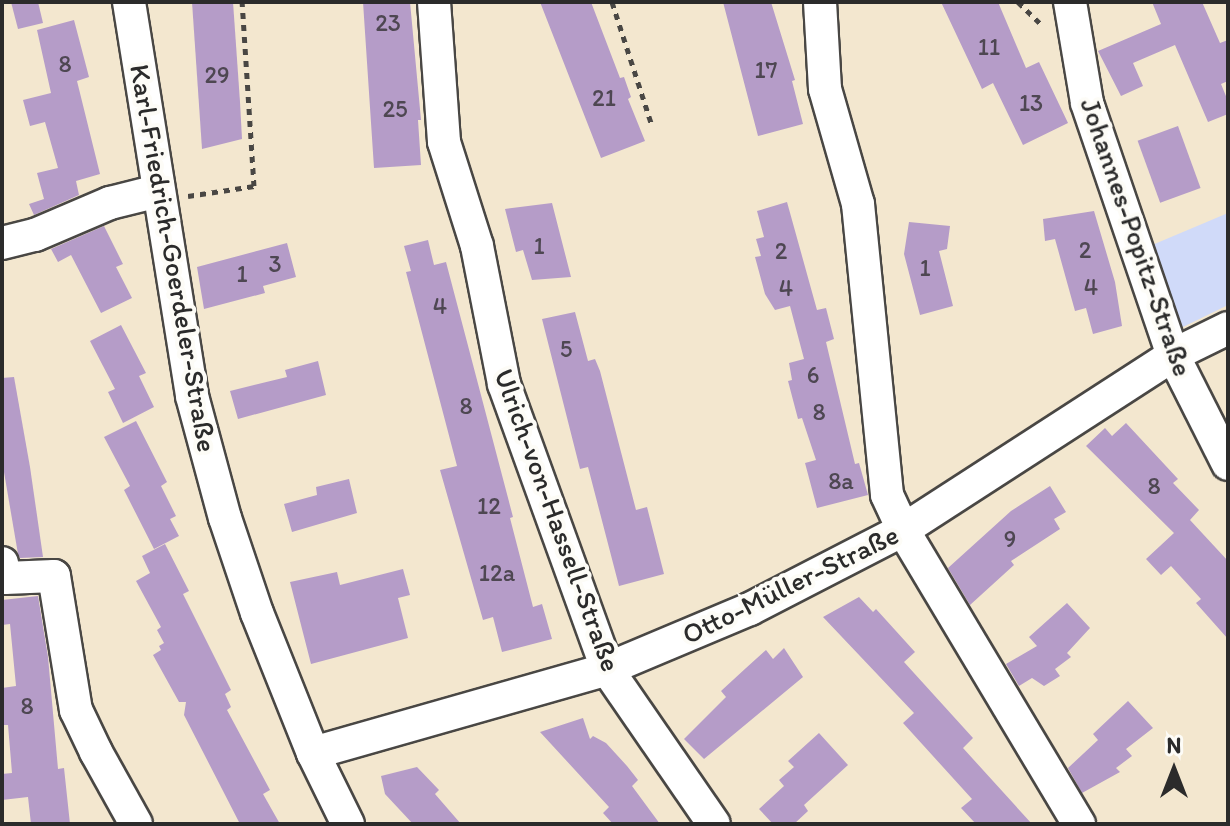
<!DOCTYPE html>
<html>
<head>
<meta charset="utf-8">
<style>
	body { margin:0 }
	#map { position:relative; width:1230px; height:826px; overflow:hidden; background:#f3e7cf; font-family:Itim,sans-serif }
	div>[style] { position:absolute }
	.built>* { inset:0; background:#d0daf9 }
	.building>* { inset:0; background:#b59cc8; transform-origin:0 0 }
	.path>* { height:5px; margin-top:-2.5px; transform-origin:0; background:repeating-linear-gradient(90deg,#494744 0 6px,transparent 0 12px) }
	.roads { filter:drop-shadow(2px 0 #494744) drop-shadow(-2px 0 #494744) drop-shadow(0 2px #494744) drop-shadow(0 -2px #494744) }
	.minor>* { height:32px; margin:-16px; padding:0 16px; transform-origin:16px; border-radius:16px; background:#fff }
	span { translate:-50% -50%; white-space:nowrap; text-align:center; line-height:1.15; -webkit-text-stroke:8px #fdfcf7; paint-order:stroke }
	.number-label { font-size:24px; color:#4e4752 }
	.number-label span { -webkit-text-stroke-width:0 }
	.street-label { font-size:28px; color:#2b2b2b }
	.frame { position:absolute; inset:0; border:4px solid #2b2b2b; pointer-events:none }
	.north { position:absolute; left:1134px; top:730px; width:80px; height:80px; -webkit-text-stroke:6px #fdfcf7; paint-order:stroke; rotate:0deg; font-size:22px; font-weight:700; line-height:32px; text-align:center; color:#2b2b2b }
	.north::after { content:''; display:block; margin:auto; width:28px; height:36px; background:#2b2b2b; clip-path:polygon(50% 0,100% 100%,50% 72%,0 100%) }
</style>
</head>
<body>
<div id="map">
	<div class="built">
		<i style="clip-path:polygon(1228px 213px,1228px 305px,1183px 327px,1169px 318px,1145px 248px)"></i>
	</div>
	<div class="building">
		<i style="clip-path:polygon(11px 2px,38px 2px,43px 23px,18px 29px)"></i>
		<i style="clip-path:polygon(192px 2px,233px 2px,240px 102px,242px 139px,202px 149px)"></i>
		<i style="clip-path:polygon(363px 2px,410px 2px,421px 120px,418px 120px,421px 165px,374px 168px)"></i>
		<i style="clip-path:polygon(540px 2px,591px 2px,620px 78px,624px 77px,631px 97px,628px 99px,645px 141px,601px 158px)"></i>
		<i style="clip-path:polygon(723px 2px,771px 2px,795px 80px,792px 81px,803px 124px,758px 136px)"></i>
		<i style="clip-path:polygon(941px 2px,998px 2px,1026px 68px,1039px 62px,1068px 123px,1023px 145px,993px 83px,982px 89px)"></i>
		<i style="clip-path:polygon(1152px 2px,1202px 2px,1220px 43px,1228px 40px,1228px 81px,1221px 84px,1228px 101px,1228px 114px,1208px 122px,1175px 45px,1133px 63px,1143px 86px,1121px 96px,1098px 51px,1161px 24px)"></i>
		<i style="clip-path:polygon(74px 20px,89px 77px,77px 81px,100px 174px,76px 181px,79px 195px,34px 215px,29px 204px,44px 199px,37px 173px,58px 168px,45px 122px,30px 126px,23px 100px,51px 93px,37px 30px)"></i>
		<i style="left:1178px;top:126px;width:66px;height:43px;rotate:70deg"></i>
		<i style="clip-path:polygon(787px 202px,817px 310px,826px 308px,834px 339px,826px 342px,855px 464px,859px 463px,868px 495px,817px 508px,805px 463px,816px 460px,802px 418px,798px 419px,788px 381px,792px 380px,789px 363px,804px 359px,790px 306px,775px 310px,765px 294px,755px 257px,761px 256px,756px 239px,764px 237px,757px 211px)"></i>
		<i style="clip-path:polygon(552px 203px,571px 277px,532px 280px,523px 250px,516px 252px,505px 209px)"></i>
		<i style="clip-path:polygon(1094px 211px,1115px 282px,1122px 326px,1093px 334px,1086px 308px,1075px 311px,1055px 239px,1045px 241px,1043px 219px)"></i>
		<i style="clip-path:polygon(909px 222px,950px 226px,947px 249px,939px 251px,953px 306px,920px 315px,904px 254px)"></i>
		<i style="clip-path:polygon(104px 226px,123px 264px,116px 267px,132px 298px,101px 313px,71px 255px,58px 262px,51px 249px)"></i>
		<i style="clip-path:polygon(428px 240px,434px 265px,446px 262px,513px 517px,510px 518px,533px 607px,542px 604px,552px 639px,502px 652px,493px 617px,483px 620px,440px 470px,457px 466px,406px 272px,411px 271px,404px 246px)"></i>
		<i style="clip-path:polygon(287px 243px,296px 277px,263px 286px,265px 293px,204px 309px,197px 267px)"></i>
		<i style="clip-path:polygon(575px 312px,588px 361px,595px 359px,600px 371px,636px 510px,647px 507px,664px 574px,619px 586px,588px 467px,580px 469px,542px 319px)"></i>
		<i style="clip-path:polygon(121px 325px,146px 373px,139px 376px,154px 407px,123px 423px,108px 392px,115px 389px,90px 341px)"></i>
		<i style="clip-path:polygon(318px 361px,326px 395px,238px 419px,230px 391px,287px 377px,285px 370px)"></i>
		<i style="clip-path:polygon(14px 377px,30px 467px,43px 557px,20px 558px,18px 554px,4px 472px,2px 378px)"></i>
		<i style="clip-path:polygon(136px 421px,167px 482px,161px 486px,176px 516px,170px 519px,179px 536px,154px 549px,124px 490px,130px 486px,104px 437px)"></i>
		<i style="clip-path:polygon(1126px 423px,1178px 479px,1173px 483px,1199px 510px,1190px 520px,1228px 561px,1228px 639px,1196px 603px,1201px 599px,1171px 566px,1161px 575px,1146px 559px,1174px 533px,1086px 446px,1105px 428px,1112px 436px)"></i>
		<i style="clip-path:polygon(349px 479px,357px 513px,292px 532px,284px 504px,317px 495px,316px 487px)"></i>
		<i style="clip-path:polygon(1050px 486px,1066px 512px,1054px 519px,1060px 529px,1011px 561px,1014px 565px,970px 605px,948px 568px,1011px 511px)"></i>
		<i style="clip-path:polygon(165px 544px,189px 591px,183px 594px,231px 690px,225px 694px,231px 707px,227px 710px,270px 790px,263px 794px,280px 824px,240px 824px,184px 715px,186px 702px,179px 702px,153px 655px,161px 650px,159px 646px,164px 643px,157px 630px,161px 627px,136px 581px,150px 573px,142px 556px)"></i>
		<i style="clip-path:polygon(403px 569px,410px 595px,398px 598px,408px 638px,311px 664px,290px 582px,337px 572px,340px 585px)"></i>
		<i style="clip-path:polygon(38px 596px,48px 657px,58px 769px,64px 768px,70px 824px,31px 824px,28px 797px,2px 800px,2px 774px,12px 773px,8px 725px,2px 725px,2px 688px,16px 686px,10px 624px,2px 625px,2px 600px)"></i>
		<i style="clip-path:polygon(859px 597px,873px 612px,876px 609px,915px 652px,904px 662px,973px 738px,963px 748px,1032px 824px,976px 824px,961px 808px,972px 799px,903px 723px,914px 713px,823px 617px)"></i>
		<i style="clip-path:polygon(1067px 603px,1090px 628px,1067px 653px,1071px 657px,1055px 669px,1060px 676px,1044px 686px,1032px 678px,1019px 686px,1006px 664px,1037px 646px,1029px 637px)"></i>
		<i style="clip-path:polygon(784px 648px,803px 677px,704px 759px,684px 739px,726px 697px,721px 691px,746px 668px,766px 650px,773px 659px)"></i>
		<i style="clip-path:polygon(1128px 701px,1153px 728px,1126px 749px,1132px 756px,1116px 768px,1120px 772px,1082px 793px,1068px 768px,1098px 740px,1093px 734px)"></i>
		<i style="clip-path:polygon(583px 718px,590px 739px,593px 736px,606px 743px,627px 766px,638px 780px,632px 786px,660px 824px,613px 824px,603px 813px,609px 807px,540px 732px)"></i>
		<i style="clip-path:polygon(819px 733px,848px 765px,804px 805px,808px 811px,794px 824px,773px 824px,759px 809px,784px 786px,779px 780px,794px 767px,788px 761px)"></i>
		<i style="clip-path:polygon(417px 767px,439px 790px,435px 794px,461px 824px,413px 824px,385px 794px,381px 776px)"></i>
	</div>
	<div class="path">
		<i style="left:612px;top:2px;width:127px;rotate:72.1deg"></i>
		<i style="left:1018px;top:2px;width:35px;rotate:44deg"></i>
		<i style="left:188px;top:196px;width:67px;rotate:-8.6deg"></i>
		<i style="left:254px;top:186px;width:184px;rotate:-93.7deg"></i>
	</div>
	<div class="roads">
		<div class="minor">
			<i style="left:129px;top:2px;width:399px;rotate:80.9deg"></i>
			<i style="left:192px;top:396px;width:126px;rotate:74.9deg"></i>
			<i style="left:225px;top:518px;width:100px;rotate:71.4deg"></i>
			<i style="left:257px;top:613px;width:151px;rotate:68.2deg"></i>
			<i style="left:313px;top:753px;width:79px;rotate:63.8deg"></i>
			<i style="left:434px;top:2px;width:140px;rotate:85.9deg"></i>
			<i style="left:444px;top:142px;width:109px;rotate:72.4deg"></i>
			<i style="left:477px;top:246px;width:141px;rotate:78.9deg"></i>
			<i style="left:504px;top:384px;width:303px;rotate:70.1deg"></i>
			<i style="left:607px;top:669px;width:188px;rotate:55.4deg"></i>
			<i style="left:820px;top:2px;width:87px;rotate:86.7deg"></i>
			<i style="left:825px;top:89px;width:120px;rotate:74deg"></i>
			<i style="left:858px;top:204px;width:292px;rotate:84.3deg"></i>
			<i style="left:887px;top:495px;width:38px;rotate:65deg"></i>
			<i style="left:903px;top:530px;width:343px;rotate:59.1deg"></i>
			<i style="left:1070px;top:2px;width:102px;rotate:80.4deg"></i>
			<i style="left:1087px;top:103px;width:266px;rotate:71.2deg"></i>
			<i style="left:1173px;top:355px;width:122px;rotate:63.2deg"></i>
			<i style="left:2px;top:243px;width:34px;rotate:-14deg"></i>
			<i style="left:35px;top:235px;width:82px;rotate:-23.1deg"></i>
			<i style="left:110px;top:203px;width:49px;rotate:-14deg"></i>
			<i style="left:2px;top:563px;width:15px;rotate:79deg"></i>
			<i style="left:5px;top:578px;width:49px;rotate:-2.3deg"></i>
			<i style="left:54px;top:576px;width:136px;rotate:80.7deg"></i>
			<i style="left:76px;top:710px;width:47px;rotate:64.5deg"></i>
			<i style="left:96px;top:752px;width:82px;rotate:60.9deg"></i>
			<i style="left:313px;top:753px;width:306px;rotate:-15.9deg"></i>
			<i style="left:607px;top:669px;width:155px;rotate:-22.8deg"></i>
			<i style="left:750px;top:609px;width:172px;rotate:-27.3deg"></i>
			<i style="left:903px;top:530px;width:322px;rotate:-32.9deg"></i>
			<i style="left:1173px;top:355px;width:61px;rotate:-26.1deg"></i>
		</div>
	</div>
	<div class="number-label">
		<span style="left:388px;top:23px">23</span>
		<span style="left:989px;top:47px">11</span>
		<span style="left:65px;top:64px">8</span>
		<span style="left:766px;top:70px">17</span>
		<span style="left:217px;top:75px">29</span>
		<span style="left:604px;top:98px">21</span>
		<span style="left:1031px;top:103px">13</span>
		<span style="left:395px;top:109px">25</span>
		<span style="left:539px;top:246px">1</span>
		<span style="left:1085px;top:250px">2</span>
		<span style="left:781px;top:251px">2</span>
		<span style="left:275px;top:264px">3</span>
		<span style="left:925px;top:268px">1</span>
		<span style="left:242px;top:274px">1</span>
		<span style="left:1091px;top:287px">4</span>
		<span style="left:786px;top:288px">4</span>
		<span style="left:440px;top:306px">4</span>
		<span style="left:566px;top:349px">5</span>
		<span style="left:813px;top:375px">6</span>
		<span style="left:466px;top:406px">8</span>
		<span style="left:819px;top:412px">8</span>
		<span style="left:841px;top:481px">8a</span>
		<span style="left:1154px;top:486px">8</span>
		<span style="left:489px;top:506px">12</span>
		<span style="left:1010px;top:539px">9</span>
		<span style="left:497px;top:573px">12a</span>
		<span style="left:27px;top:706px">8</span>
	</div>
	<div class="street-label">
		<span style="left:1137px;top:237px;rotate:71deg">Johannes-Popitz-Straße</span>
		<span style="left:174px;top:258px;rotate:80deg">Karl-Friedrich-Goerdeler-Straße</span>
		<span style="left:558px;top:520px;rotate:70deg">Ulrich-von-Hassell-Straße</span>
		<span style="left:790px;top:584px;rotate:-26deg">Otto-Müller-Straße</span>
	</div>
	<div class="frame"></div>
	<div class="north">N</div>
</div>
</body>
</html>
